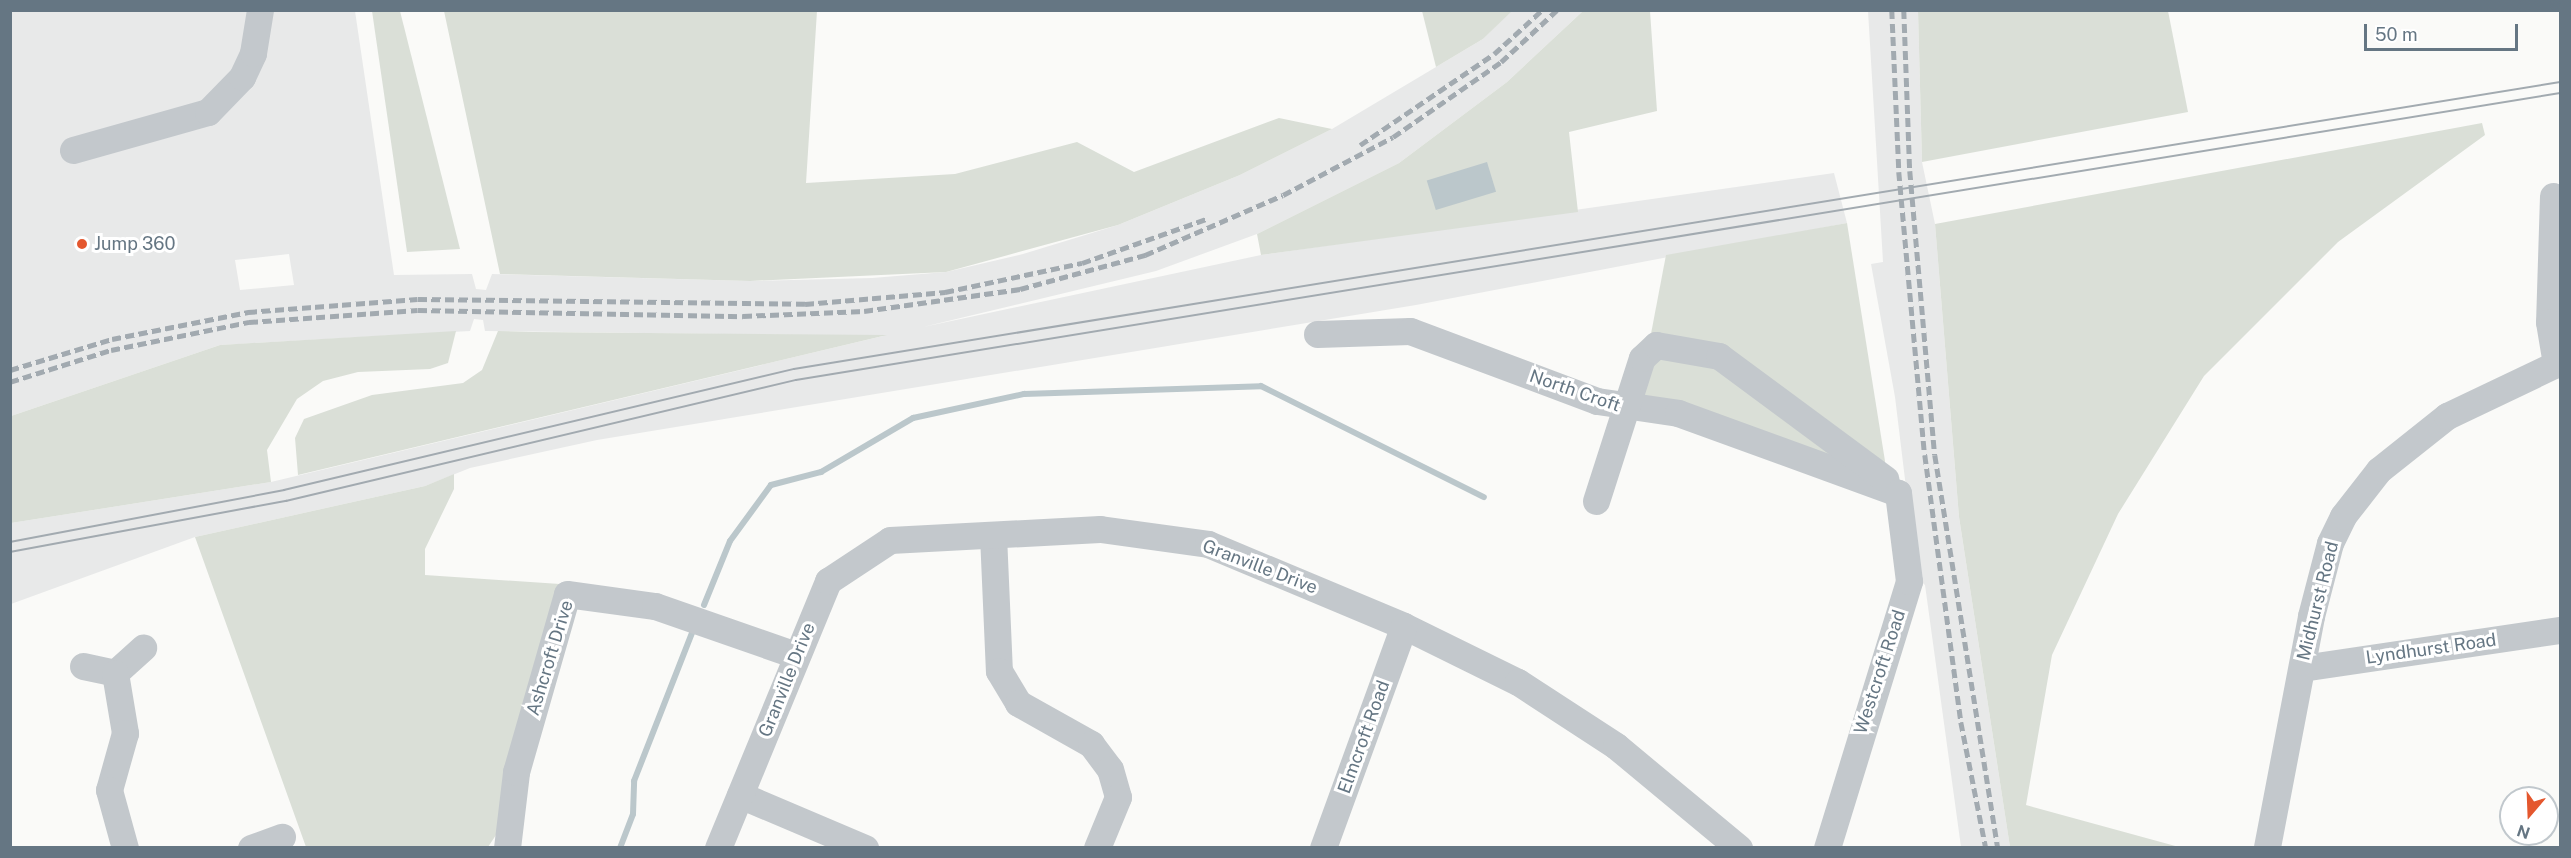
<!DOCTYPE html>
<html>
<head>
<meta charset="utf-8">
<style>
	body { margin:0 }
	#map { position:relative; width:2571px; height:858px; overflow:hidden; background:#fafaf8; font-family:"Public Sans",sans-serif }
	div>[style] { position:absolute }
	.built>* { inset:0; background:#e8e9e9 }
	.green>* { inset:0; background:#dadfd7 }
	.water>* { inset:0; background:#bbc7cb; transform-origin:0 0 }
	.stream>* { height:6px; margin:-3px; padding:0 3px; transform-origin:3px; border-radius:3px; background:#bbc7cb }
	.minor>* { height:27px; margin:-13.5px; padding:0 13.5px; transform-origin:13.5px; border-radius:13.5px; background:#c3c8cc }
	.tram>* { height:1.5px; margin:-0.75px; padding:0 0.75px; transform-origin:0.75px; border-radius:0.75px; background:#a2aab0 }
	.rail>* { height:4.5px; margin-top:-2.25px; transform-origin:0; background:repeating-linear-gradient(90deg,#a2aab0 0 9px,transparent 0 13.5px) }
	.dots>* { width:16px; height:16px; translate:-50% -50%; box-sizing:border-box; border:3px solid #fff; border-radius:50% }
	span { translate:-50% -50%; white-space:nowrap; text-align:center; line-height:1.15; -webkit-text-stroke:6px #fff; paint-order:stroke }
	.poi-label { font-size:18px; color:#657683 }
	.left { translate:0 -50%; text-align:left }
	.street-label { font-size:18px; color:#657683 }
	.frame { position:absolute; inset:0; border:12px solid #657683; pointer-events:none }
	.north { position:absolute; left:2499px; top:786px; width:60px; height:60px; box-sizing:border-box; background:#fff; border:2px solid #c1c8cd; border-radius:50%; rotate:199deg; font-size:16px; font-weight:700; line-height:24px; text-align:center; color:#657683 }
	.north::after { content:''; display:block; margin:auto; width:21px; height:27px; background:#e4572e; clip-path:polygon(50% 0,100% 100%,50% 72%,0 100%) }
	.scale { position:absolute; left:2364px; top:24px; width:154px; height:27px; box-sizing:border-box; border:3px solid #657683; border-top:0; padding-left:8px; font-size:18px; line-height:21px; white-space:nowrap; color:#657683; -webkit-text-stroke:4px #fff; paint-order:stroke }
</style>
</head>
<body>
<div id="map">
	<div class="built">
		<i style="clip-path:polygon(evenodd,1512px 10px,1583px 11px,1507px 82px,1399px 163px,1257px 234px,1156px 271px,923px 327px,1261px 255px,1834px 173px,1847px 223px,1416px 305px,597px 440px,470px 468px,425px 486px,195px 537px,11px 604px,11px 523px,271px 482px,883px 336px,485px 331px,483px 320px,474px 319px,470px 331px,220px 345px,11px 416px,11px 11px,355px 11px,394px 275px,472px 274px,476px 289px,486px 290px,492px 274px,750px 281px,872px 278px,946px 272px,1023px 254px,1118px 225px,1240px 175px,1332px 129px,1483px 39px,1512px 10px,289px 254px,294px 285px,240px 290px,235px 260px,289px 254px)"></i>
		<i style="clip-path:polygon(1868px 11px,1918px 11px,1922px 162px,1935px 224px,1959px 517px,2010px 847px,1961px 847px,1925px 585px,1917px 578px,1895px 397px,1871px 264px,1883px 262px)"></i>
	</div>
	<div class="green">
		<i style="clip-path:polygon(372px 11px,400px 11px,460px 249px,407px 252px)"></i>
		<i style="clip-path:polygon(444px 11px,817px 11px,806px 183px,955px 174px,1077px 142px,1134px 172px,1279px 118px,1332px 129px,1240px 175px,1118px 225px,946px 272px,750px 281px,500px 274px)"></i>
		<i style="clip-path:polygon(1422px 11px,1422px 10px,1512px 11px,1483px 39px,1436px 67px)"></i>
		<i style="clip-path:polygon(1583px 11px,1650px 11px,1657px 111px,1569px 132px,1578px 212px,1261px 255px,1257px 234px,1399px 163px,1507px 82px)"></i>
		<i style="clip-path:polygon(1918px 11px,2168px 11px,2188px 112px,1922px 162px)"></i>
		<i style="clip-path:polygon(2482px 123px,2485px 135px,2338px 242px,2204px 376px,2118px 514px,2052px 655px,2026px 805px,2179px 847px,2010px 847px,1959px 517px,1935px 224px)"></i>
		<i style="clip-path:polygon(1847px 223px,1885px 461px,1883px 482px,1638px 402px,1666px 255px)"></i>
		<i style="clip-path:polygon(456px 331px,448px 363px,430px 369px,358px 372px,323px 381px,297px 399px,267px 450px,271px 482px,11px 523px,11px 416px,220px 345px)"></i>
		<i style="clip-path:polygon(498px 331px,533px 332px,887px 335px,298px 475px,295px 438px,304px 419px,372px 395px,463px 383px,482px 370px)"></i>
		<i style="clip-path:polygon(454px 474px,454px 489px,425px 549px,425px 575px,560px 584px,498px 832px,488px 847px,306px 847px,195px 537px,425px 486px)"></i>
	</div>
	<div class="water">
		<i style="left:1487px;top:162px;width:31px;height:63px;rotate:73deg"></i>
	</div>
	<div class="stream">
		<i style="left:704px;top:605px;width:69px;rotate:-67.9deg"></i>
		<i style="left:730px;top:541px;width:69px;rotate:-53.8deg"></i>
		<i style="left:771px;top:485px;width:52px;rotate:-14.6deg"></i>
		<i style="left:821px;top:472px;width:107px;rotate:-30.4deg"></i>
		<i style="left:913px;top:418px;width:114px;rotate:-12.2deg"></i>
		<i style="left:1024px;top:394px;width:237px;rotate:-1.9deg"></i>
		<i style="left:1261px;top:386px;width:249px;rotate:26.5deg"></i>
		<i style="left:620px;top:848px;width:36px;rotate:-69deg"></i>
		<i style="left:633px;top:814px;width:33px;rotate:-88deg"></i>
		<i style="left:634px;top:781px;width:159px;rotate:-68.6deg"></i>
	</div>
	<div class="minor">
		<i style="left:73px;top:150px;width:140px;rotate:-15.7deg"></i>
		<i style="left:208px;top:112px;width:49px;rotate:-45.8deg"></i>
		<i style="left:242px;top:77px;width:26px;rotate:-65deg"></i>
		<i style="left:253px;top:53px;width:44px;rotate:-80.8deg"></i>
		<i style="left:2553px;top:196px;width:126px;rotate:91.8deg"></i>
		<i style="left:2549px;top:322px;width:43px;rotate:80.5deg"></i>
		<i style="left:1317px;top:334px;width:93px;rotate:-1.8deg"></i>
		<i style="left:1410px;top:331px;width:200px;rotate:20.5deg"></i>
		<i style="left:1597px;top:401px;width:82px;rotate:8.4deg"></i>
		<i style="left:1678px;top:413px;width:234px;rotate:20deg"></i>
		<i style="left:1596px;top:501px;width:150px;rotate:-72.2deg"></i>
		<i style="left:1642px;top:358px;width:19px;rotate:-43deg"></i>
		<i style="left:1656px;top:345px;width:64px;rotate:9.9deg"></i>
		<i style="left:1719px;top:356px;width:207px;rotate:36.5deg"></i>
		<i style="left:993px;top:535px;width:136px;rotate:87.5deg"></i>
		<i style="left:999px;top:671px;width:37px;rotate:59deg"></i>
		<i style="left:1018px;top:703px;width:84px;rotate:29.3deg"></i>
		<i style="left:1091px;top:744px;width:31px;rotate:53deg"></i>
		<i style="left:1110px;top:769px;width:29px;rotate:74deg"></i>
		<i style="left:1118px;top:797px;width:55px;rotate:112.4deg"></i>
		<i style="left:83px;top:666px;width:33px;rotate:12deg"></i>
		<i style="left:115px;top:673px;width:38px;rotate:-42deg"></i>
		<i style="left:2302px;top:668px;width:261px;rotate:-8.4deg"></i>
		<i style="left:115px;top:673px;width:61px;rotate:80.5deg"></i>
		<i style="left:125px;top:733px;width:59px;rotate:105.7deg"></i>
		<i style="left:109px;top:790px;width:60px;rotate:74.6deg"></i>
		<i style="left:740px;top:795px;width:136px;rotate:23deg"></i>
		<i style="left:2267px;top:847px;width:235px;rotate:-79.2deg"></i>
		<i style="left:2311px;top:616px;width:75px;rotate:-75.4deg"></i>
		<i style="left:2330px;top:543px;width:30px;rotate:-64deg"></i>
		<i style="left:2343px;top:516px;width:58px;rotate:-52deg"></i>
		<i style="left:2379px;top:470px;width:87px;rotate:-38.5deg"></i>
		<i style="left:2447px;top:416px;width:125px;rotate:-25.5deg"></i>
		<i style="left:251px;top:848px;width:33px;rotate:-20deg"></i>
		<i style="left:507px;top:848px;width:77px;rotate:-83.2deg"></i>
		<i style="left:516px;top:772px;width:185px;rotate:-74deg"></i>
		<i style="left:567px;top:594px;width:89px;rotate:7.8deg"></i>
		<i style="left:655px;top:606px;width:149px;rotate:19.2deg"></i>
		<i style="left:718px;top:848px;width:289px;rotate:-67.6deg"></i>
		<i style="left:828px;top:581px;width:74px;rotate:-33.5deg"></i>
		<i style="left:890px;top:540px;width:210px;rotate:-3deg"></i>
		<i style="left:1100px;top:529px;width:109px;rotate:7.9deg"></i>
		<i style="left:1208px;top:544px;width:212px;rotate:22.7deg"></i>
		<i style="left:1404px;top:626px;width:127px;rotate:26.2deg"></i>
		<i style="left:1518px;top:682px;width:117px;rotate:33.1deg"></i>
		<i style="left:1616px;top:746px;width:160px;rotate:39.7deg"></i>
		<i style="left:1323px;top:848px;width:236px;rotate:-70deg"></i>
		<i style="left:1827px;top:848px;width:279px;rotate:-72.9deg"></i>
		<i style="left:1909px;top:581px;width:89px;rotate:-97.1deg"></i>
	</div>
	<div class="tram">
		<i style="left:10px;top:542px;width:279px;rotate:-10.7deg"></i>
		<i style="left:284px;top:490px;width:524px;rotate:-13.35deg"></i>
		<i style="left:794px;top:369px;width:1789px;rotate:-9.23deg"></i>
		<i style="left:10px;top:552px;width:281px;rotate:-10.5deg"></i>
		<i style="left:286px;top:501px;width:524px;rotate:-13.35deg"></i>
		<i style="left:796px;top:380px;width:1787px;rotate:-9.24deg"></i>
	</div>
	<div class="rail">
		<i style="left:1892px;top:10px;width:162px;rotate:87.5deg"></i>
		<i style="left:1899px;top:172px;width:284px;rotate:84.8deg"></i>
		<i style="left:1925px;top:455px;width:269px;rotate:82.3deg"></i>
		<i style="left:1961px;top:722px;width:128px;rotate:78.8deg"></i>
		<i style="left:1904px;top:10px;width:161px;rotate:87.9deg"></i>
		<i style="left:1910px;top:171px;width:285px;rotate:85deg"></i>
		<i style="left:1935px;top:455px;width:398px;rotate:80.9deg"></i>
		<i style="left:1360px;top:145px;width:162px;rotate:-34.2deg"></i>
		<i style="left:1494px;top:54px;width:65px;rotate:-42.5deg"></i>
		<i style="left:10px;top:370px;width:107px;rotate:-16.9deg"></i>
		<i style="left:112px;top:339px;width:139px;rotate:-11.2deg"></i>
		<i style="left:248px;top:312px;width:170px;rotate:-4.4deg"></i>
		<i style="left:418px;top:299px;width:387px;rotate:0.7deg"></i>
		<i style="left:805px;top:304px;width:141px;rotate:-4.9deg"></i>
		<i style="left:945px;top:292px;width:140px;rotate:-12deg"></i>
		<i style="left:1082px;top:263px;width:132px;rotate:-19.5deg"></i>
		<i style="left:10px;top:382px;width:106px;rotate:-17.6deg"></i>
		<i style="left:111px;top:350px;width:141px;rotate:-11.5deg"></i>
		<i style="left:249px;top:322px;width:169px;rotate:-4.1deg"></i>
		<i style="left:418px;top:310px;width:325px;rotate:1.1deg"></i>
		<i style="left:743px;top:316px;width:121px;rotate:-2.4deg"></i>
		<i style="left:864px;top:311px;width:158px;rotate:-8deg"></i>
		<i style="left:1020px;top:289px;width:130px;rotate:-15.2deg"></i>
		<i style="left:1145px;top:255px;width:150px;rotate:-23.5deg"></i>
		<i style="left:1283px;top:195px;width:124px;rotate:-27.8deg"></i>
		<i style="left:1393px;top:137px;width:131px;rotate:-34.8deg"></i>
		<i style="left:1501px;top:62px;width:76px;rotate:-42.9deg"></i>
	</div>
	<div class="dots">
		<i style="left:82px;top:244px;background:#e4572e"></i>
	</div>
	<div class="poi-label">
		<span class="left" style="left:94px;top:244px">Jump 360</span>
	</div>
	<div class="street-label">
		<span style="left:1575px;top:391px;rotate:19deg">North Croft</span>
		<span style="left:1260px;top:567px;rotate:21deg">Granville Drive</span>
		<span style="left:2318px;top:601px;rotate:-76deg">Midhurst Road</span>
		<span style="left:2431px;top:649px;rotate:-8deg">Lyndhurst Road</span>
		<span style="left:550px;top:658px;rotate:-73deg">Ashcroft Drive</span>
		<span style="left:1880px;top:672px;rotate:-72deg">Westcroft Road</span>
		<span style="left:787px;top:680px;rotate:-68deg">Granville Drive</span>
		<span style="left:1364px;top:737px;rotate:-70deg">Elmcroft Road</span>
	</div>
	<div class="frame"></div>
	<div class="north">N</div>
	<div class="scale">50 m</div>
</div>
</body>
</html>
